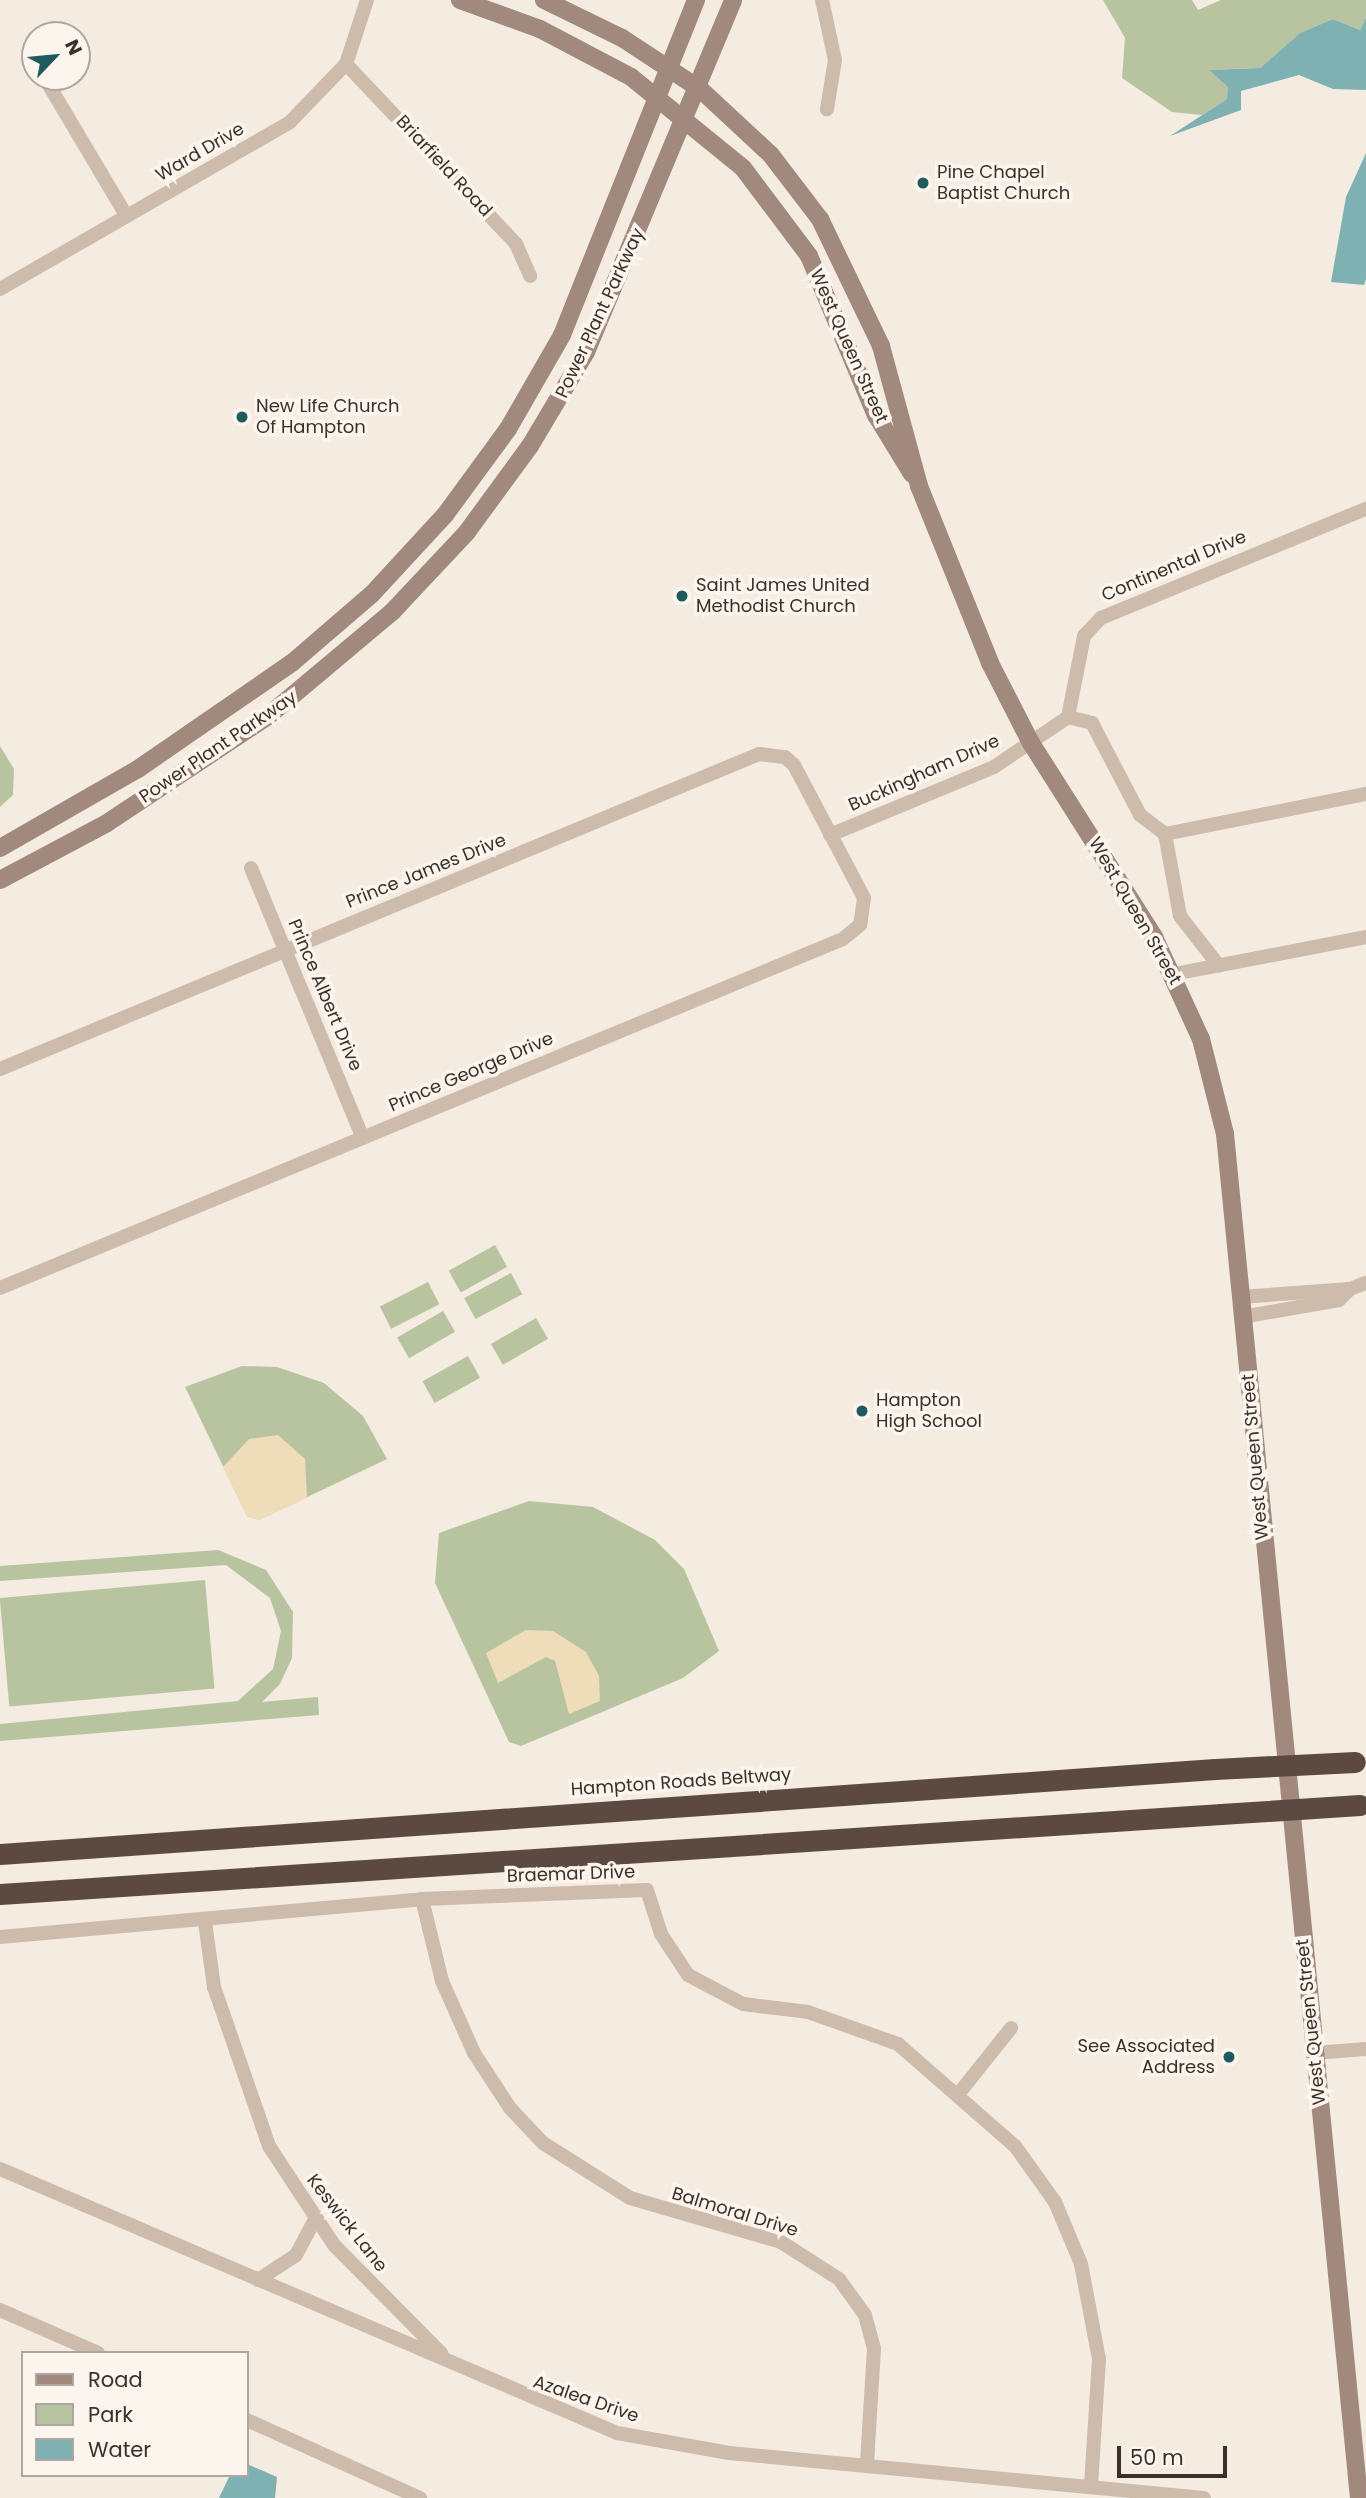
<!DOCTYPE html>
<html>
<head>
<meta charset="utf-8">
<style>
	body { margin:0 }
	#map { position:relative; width:1366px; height:2498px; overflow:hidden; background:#f4ebe1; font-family:Poppins,sans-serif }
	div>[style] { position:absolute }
	.green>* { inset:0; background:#b8c4a0; transform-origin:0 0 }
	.sand>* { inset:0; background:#efdcb8 }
	.water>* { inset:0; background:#7fb0b2 }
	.street>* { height:14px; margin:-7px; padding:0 7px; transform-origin:7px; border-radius:7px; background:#cdbbac }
	.secondary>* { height:18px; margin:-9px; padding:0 9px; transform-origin:9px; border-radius:9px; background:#a18a7d }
	.highway>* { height:21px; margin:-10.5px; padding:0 10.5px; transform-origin:10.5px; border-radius:10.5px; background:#5c4a42 }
	.highway-bridge>* { height:21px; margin:-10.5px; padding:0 10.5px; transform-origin:10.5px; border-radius:10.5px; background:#5c4a42 }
	.dots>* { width:19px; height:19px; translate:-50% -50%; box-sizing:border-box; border:4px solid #fbf5ee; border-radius:50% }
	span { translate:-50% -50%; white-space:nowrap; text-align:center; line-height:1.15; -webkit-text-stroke:7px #fbf5ee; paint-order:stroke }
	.street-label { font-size:18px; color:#3b302b }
	.poi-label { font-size:18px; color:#3b302b }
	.left { translate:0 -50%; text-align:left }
	.right { translate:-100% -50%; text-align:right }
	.legend { position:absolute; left:21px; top:2351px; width:228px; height:126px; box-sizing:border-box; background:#fbf5ee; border:2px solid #aea6a0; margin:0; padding:9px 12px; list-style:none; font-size:21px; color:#3b302b }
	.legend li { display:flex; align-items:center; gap:14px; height:35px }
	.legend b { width:35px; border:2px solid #aea6a0 }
	.north { position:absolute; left:21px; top:21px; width:70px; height:70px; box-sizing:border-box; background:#fbf5ee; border:2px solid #aea6a0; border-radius:50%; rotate:64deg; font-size:19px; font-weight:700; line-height:28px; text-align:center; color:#3b302b }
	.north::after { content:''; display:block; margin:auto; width:24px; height:32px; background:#1f5a5e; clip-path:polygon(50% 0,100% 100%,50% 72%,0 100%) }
	.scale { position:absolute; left:1117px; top:2446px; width:110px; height:32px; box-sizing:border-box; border:4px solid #3b302b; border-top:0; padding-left:9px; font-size:21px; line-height:24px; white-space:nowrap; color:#3b302b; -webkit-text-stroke:5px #fbf5ee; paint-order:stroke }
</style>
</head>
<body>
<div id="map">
	<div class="green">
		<i style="clip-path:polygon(1103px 0,1192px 0,1198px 10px,1221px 0,1366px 0,1366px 18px,1360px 30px,1333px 19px,1300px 33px,1260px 68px,1209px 70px,1229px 87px,1227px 99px,1202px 115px,1172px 112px,1122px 78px,1125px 38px)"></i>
		<i style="clip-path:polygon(0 746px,14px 769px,13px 795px,0 807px)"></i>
		<i style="left:495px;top:1245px;width:25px;height:53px;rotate:61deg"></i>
		<i style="left:511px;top:1273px;width:24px;height:53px;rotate:62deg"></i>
		<i style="left:428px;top:1282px;width:25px;height:54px;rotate:63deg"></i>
		<i style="left:443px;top:1311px;width:24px;height:53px;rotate:60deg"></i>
		<i style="left:536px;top:1318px;width:24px;height:52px;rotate:60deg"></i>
		<i style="left:468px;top:1356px;width:25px;height:52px;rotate:61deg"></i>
		<i style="clip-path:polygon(242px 1366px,277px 1367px,324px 1383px,363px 1416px,387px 1459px,259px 1520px,247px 1516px,185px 1387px)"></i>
		<i style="clip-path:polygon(529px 1501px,593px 1507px,655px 1540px,684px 1569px,719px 1651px,683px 1678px,521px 1746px,509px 1742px,435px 1583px,439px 1533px)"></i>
		<i style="clip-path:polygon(218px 1550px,266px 1570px,293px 1612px,292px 1658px,280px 1684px,262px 1702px,318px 1697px,319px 1715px,0 1741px,0 1724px,238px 1701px,273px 1669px,281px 1631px,270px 1598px,226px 1565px,0 1581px,0 1566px)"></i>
		<i style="left:205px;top:1580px;width:109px;height:206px;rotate:85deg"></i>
	</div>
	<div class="sand">
		<i style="clip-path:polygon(278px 1435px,305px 1459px,307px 1498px,259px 1520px,247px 1516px,223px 1467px,249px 1439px)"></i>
		<i style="clip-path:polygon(526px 1630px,553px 1631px,586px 1652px,599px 1676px,600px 1701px,569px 1714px,555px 1661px,546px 1657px,498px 1683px,486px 1653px)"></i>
	</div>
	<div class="water">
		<i style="clip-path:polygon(1366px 18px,1366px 90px,1333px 89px,1299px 75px,1241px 91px,1241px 110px,1170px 136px,1227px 99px,1228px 87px,1209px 70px,1260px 68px,1300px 33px,1333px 19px,1360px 30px)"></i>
		<i style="clip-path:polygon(1366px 153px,1366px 279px,1364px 285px,1331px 282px,1346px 197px)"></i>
		<i style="clip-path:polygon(247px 2464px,277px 2477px,275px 2498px,219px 2498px,230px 2475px,247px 2475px)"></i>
	</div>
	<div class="street">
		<i style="left:822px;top:0;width:61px;rotate:77.8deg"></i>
		<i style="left:835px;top:60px;width:50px;rotate:99.3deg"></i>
		<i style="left:33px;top:58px;width:4px;rotate:56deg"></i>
		<i style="left:346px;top:64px;width:248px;rotate:46.6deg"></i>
		<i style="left:516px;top:244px;width:35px;rotate:66deg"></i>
		<i style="left:44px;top:77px;width:161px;rotate:59.3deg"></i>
		<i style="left:0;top:289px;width:335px;rotate:-29.9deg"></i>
		<i style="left:290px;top:122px;width:81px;rotate:-46deg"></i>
		<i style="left:346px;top:64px;width:67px;rotate:-71.8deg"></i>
		<i style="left:1068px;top:717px;width:25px;rotate:14deg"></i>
		<i style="left:1092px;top:723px;width:104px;rotate:62.4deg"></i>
		<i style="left:1140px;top:815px;width:31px;rotate:37deg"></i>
		<i style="left:1165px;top:834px;width:205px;rotate:-11.3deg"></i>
		<i style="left:1165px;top:834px;width:83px;rotate:79.6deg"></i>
		<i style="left:1180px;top:916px;width:63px;rotate:52deg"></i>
		<i style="left:830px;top:835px;width:178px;rotate:-22.5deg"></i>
		<i style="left:994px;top:767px;width:89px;rotate:-34deg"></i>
		<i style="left:1068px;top:717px;width:83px;rotate:-78.8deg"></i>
		<i style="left:1084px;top:636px;width:25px;rotate:-47deg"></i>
		<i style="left:1101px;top:618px;width:287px;rotate:-22.4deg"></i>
		<i style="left:251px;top:868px;width:292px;rotate:67.5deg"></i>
		<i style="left:1174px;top:974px;width:196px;rotate:-10.9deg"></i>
		<i style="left:0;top:1069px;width:822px;rotate:-22.54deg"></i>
		<i style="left:759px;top:754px;width:26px;rotate:7deg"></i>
		<i style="left:785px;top:757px;width:12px;rotate:42deg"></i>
		<i style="left:794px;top:765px;width:150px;rotate:62.2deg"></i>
		<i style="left:864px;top:898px;width:27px;rotate:98deg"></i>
		<i style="left:860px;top:925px;width:22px;rotate:141deg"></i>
		<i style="left:843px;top:939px;width:912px;rotate:157.51deg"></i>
		<i style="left:1350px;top:1289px;width:17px;rotate:-21deg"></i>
		<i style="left:1240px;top:1297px;width:110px;rotate:-4.2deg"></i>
		<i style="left:1350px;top:1289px;width:16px;rotate:135deg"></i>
		<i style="left:1339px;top:1300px;width:98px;rotate:170.1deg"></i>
		<i style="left:422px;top:1899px;width:84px;rotate:76.3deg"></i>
		<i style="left:442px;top:1981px;width:79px;rotate:66deg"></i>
		<i style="left:474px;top:2053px;width:66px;rotate:56.8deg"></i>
		<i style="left:510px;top:2108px;width:48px;rotate:46.7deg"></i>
		<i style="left:543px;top:2143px;width:103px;rotate:32.3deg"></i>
		<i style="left:630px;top:2198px;width:157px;rotate:16.2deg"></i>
		<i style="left:781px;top:2242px;width:69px;rotate:32.5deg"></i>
		<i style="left:839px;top:2279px;width:44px;rotate:54.2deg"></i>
		<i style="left:865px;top:2315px;width:35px;rotate:75deg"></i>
		<i style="left:874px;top:2349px;width:115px;rotate:93.5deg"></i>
		<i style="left:205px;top:1922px;width:66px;rotate:82.1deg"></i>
		<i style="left:214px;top:1987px;width:168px;rotate:70.9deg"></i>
		<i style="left:269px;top:2146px;width:118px;rotate:56.7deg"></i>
		<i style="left:334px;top:2245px;width:153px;rotate:45.3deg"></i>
		<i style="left:0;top:1937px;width:424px;rotate:-5.1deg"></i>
		<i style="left:422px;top:1899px;width:225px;rotate:-2.3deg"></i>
		<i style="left:647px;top:1890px;width:46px;rotate:72.3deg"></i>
		<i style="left:661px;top:1934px;width:49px;rotate:56.6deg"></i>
		<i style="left:688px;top:1975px;width:62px;rotate:27.8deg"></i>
		<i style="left:743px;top:2004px;width:65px;rotate:7deg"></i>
		<i style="left:808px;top:2012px;width:96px;rotate:19.6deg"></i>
		<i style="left:898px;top:2044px;width:155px;rotate:41.1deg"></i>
		<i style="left:1015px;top:2146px;width:69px;rotate:54.5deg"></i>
		<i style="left:1055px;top:2202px;width:67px;rotate:67.2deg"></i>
		<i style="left:1081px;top:2264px;width:97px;rotate:79.3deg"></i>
		<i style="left:1099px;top:2359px;width:127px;rotate:93.6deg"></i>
		<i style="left:1314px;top:2053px;width:52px;rotate:-4.4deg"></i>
		<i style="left:960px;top:2092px;width:82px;rotate:-51.4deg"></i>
		<i style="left:0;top:2169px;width:671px;rotate:23.16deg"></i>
		<i style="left:617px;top:2433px;width:114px;rotate:10.1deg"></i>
		<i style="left:729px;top:2453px;width:477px;rotate:5.4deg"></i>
		<i style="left:258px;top:2280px;width:45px;rotate:-33.3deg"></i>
		<i style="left:296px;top:2255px;width:40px;rotate:-62deg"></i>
		<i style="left:0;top:2310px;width:107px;rotate:23.7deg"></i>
		<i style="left:247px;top:2420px;width:190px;rotate:24.3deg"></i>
	</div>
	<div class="secondary">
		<i style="left:460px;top:0;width:85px;rotate:19.9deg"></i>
		<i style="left:540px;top:29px;width:103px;rotate:27.8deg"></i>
		<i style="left:631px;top:77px;width:144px;rotate:39.1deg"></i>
		<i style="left:743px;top:168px;width:110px;rotate:53.1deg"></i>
		<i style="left:809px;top:256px;width:173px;rotate:67.2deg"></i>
		<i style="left:876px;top:415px;width:69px;rotate:58.6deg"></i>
		<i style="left:544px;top:0;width:87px;rotate:26deg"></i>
		<i style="left:622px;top:38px;width:93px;rotate:33.2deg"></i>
		<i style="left:700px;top:89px;width:97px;rotate:42.9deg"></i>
		<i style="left:771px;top:155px;width:81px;rotate:52.6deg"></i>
		<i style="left:820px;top:219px;width:141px;rotate:64.3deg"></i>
		<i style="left:881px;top:346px;width:145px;rotate:74.8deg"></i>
		<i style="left:919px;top:486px;width:191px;rotate:68.1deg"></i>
		<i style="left:990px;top:663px;width:90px;rotate:62.9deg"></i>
		<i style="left:1031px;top:743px;width:230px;rotate:57.6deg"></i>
		<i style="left:1154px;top:937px;width:112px;rotate:65.3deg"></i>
		<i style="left:1201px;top:1039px;width:98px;rotate:75.8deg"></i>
		<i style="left:1225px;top:1134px;width:1371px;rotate:84.39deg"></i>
		<i style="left:0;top:848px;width:159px;rotate:-29.8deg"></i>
		<i style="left:138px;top:769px;width:188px;rotate:-34.6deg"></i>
		<i style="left:293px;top:662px;width:104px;rotate:-40.7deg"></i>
		<i style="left:372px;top:594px;width:108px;rotate:-47.3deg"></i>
		<i style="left:445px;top:515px;width:107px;rotate:-53.8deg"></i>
		<i style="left:508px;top:429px;width:108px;rotate:-60.1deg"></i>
		<i style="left:562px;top:335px;width:361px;rotate:-68.2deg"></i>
		<i style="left:0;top:880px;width:121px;rotate:-28deg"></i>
		<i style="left:107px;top:823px;width:193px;rotate:-33.6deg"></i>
		<i style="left:268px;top:716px;width:162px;rotate:-40deg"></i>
		<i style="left:392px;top:612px;width:110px;rotate:-46.8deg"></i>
		<i style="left:467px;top:532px;width:107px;rotate:-53.8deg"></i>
		<i style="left:530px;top:446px;width:109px;rotate:-59.2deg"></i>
		<i style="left:586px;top:352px;width:381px;rotate:-67.3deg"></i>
	</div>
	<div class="highway">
		<i style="left:0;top:1854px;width:1218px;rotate:-4deg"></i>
		<i style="left:0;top:1894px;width:1224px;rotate:-3.75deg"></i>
	</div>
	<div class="highway-bridge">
		<i style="left:1215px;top:1769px;width:140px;rotate:-2.9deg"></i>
		<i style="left:1221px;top:1814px;width:139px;rotate:-3.7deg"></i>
	</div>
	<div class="dots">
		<i style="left:923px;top:183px;background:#1f5a5e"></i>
		<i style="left:242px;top:417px;background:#1f5a5e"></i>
		<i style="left:682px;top:596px;background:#1f5a5e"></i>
		<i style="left:862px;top:1411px;background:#1f5a5e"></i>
		<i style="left:1229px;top:2057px;background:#1f5a5e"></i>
	</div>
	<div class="street-label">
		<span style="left:200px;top:152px;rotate:-30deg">Ward Drive</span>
		<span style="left:444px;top:166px;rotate:47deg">Briarfield Road</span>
		<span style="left:600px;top:313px;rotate:-65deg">Power Plant Parkway</span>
		<span style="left:849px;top:346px;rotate:66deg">West Queen Street</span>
		<span style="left:1174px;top:566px;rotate:-23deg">Continental Drive</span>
		<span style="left:218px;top:747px;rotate:-34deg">Power Plant Parkway</span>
		<span style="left:924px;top:773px;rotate:-24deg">Buckingham Drive</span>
		<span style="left:426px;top:871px;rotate:-22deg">Prince James Drive</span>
		<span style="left:1135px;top:911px;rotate:60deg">West Queen Street</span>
		<span style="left:325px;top:995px;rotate:67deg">Prince Albert Drive</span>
		<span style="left:471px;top:1072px;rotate:-23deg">Prince George Drive</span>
		<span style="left:1255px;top:1457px;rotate:-95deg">West Queen Street</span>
		<span style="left:681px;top:1782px;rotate:-4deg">Hampton Roads Beltway</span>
		<span style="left:571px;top:1874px;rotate:-2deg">Braemar Drive</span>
		<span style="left:1311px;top:2022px;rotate:-96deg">West Queen Street</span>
		<span style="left:735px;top:2212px;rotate:17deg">Balmoral Drive</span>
		<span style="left:347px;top:2223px;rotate:52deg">Keswick Lane</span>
		<span style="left:586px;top:2399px;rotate:19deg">Azalea Drive</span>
	</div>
	<div class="poi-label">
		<span class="left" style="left:937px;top:183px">Pine Chapel<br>Baptist Church</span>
		<span class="left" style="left:256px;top:417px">New Life Church<br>Of Hampton</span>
		<span class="left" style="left:696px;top:596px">Saint James United<br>Methodist Church</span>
		<span class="left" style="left:876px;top:1411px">Hampton<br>High School</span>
		<span class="right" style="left:1215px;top:2057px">See Associated<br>Address</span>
	</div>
	<ul class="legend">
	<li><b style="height:9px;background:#a18a7d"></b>Road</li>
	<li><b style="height:19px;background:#b8c4a0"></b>Park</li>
	<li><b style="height:19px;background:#7fb0b2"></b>Water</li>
	</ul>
	<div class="north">N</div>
	<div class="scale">50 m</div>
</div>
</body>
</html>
